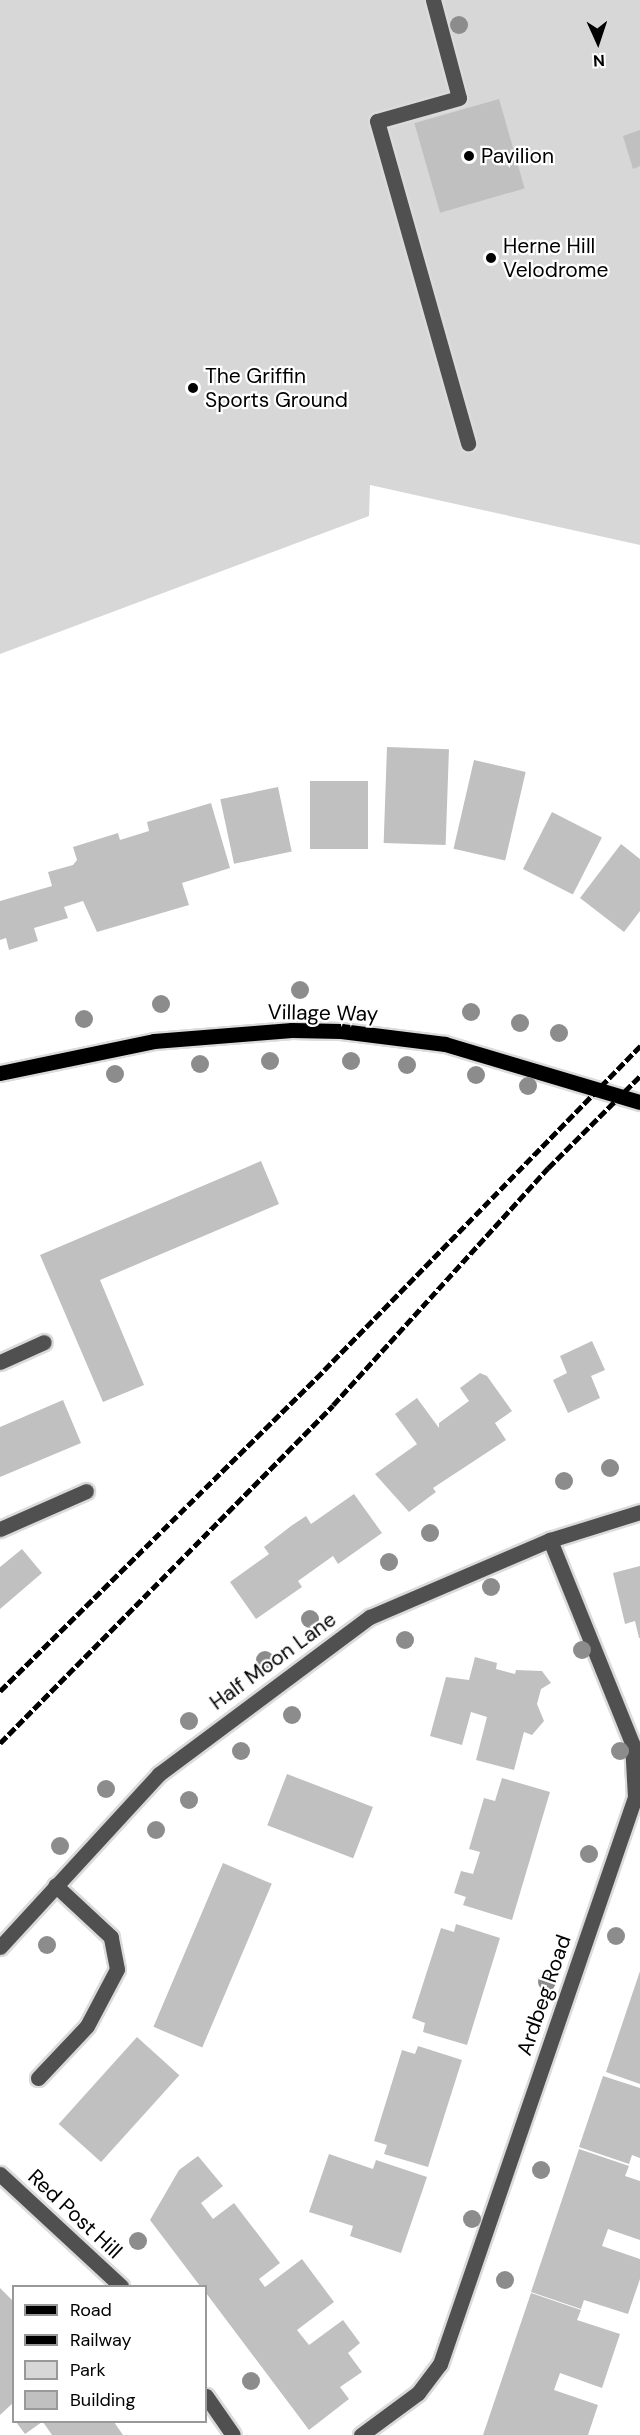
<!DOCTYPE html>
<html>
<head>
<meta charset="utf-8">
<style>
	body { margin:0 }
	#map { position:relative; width:640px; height:2435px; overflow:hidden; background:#fff; font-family:"DM Sans",sans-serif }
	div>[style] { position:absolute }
	.green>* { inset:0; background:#d7d7d7 }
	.building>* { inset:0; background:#c0c0c0; transform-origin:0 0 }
	.roads { filter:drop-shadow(2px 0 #dbdbdb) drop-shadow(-2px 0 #dbdbdb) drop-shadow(0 2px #dbdbdb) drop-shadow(0 -2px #dbdbdb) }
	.minor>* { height:15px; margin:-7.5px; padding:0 7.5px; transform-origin:7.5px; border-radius:7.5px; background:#505050 }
	.major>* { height:15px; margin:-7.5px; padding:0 7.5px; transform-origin:7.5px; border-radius:7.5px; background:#000 }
	.rail>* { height:4.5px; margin-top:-2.25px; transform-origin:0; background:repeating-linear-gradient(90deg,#000 0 9px,transparent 0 12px) }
	.trees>* { width:18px; height:18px; margin:-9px; border-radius:50%; background:#8c8c8c }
	.dots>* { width:16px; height:16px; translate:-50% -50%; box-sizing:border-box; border:3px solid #fff; border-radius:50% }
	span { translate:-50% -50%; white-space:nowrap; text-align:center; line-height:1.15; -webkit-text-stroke:4.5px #fff; paint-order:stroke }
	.poi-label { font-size:21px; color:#000 }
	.left { translate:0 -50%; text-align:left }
	.street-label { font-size:21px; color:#000 }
	.legend { position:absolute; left:12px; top:2285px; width:195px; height:138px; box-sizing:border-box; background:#fff; border:2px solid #999; margin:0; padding:8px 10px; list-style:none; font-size:18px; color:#000 }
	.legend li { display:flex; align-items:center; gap:12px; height:30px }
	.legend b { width:30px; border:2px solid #999 }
	.north { position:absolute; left:568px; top:12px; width:60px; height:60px; -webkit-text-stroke:4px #fff; paint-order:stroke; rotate:177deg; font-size:16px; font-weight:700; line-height:24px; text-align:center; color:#000 }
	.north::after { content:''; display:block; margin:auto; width:21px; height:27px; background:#000; clip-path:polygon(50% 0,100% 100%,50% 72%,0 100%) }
</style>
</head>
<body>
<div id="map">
	<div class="green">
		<i style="clip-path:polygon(0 0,640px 0,640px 545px,370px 485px,369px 516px,0 654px)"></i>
	</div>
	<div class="building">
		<i style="left:499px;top:99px;width:93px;height:88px;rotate:74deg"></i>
		<i style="clip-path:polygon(640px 130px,640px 166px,633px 169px,623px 136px)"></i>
		<i style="left:387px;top:747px;width:62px;height:96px;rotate:2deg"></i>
		<i style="left:474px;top:760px;width:53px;height:91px;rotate:13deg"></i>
		<i style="left:310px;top:781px;width:58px;height:68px"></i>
		<i style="left:278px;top:787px;width:66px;height:59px;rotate:78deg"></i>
		<i style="clip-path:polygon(211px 803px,230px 868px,182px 883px,189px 905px,97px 932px,83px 901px,64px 907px,68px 918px,34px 928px,38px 941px,9px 950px,6px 938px,0 940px,0 901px,52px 886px,48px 872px,73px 865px,77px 860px,73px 847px,118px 833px,120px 840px,149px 831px,147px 822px)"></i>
		<i style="left:552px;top:812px;width:56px;height:64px;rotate:27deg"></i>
		<i style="clip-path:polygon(621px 844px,640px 859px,640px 911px,624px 932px,580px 898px)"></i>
		<i style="clip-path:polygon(261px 1161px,279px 1204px,100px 1280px,144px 1385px,103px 1402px,40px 1255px)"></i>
		<i style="clip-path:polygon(592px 1341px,605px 1370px,591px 1376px,600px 1398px,568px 1413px,553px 1380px,567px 1373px,560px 1356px)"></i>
		<i style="clip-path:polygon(480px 1373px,487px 1376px,512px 1411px,495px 1423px,506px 1440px,433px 1488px,436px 1492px,409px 1512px,375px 1474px,417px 1444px,395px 1414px,417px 1398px,439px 1428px,439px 1423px,469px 1401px,460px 1388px)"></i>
		<i style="clip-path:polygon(63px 1400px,81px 1443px,0 1477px,0 1427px)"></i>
		<i style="clip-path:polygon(354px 1494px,382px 1533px,338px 1564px,333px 1556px,298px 1581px,302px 1587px,256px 1619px,230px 1582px,269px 1554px,264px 1547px,291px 1526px,306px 1516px,311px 1524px)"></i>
		<i style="clip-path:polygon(22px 1549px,42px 1573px,0 1609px,0 1567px)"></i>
		<i style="clip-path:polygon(640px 1566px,640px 1638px,639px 1638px,635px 1621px,625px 1624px,613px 1573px)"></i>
		<i style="clip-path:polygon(475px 1657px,497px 1663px,496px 1669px,515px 1674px,516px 1670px,542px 1671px,551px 1683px,541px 1689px,537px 1704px,544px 1721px,532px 1735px,524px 1732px,514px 1770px,476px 1760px,487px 1717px,471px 1712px,462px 1745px,430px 1736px,446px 1677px,469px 1680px)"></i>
		<i style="left:287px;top:1774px;width:92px;height:55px;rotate:21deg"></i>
		<i style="clip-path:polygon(502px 1778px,550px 1792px,512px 1920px,463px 1905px,466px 1897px,454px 1893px,461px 1871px,473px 1874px,480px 1852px,469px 1849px,484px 1798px,495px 1801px)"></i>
		<i style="left:223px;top:1863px;width:53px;height:178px;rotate:23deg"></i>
		<i style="clip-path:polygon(456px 1924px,500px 1938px,467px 2045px,423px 2032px,425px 2023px,412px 2018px,441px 1928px,454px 1932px)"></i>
		<i style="clip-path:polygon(640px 1971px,640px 2084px,606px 2072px)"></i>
		<i style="left:137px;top:2037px;width:57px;height:117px;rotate:42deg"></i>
		<i style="clip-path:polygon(418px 2046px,462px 2060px,428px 2167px,384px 2154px,387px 2145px,374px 2141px,402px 2050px,415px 2054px)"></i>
		<i style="clip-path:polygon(603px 2076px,640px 2088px,640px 2158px,632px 2155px,629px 2164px,579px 2147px)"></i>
		<i style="clip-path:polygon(579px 2149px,629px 2166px,625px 2176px,640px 2181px,640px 2240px,608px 2229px,602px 2246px,640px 2259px,640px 2279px,628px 2314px,584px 2300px,581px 2309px,531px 2292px)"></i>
		<i style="clip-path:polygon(329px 2154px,373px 2169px,376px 2160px,427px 2177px,401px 2253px,350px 2236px,353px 2226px,309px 2212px)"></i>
		<i style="clip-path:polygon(198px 2156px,223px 2186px,201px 2203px,213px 2219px,234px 2203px,280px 2263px,259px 2279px,265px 2287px,302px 2259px,334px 2302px,297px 2330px,309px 2345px,343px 2320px,360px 2343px,348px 2353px,362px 2372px,340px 2387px,349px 2399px,309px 2430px,206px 2293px,206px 2286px,200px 2286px,150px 2220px,179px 2170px)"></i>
		<i style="clip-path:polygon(0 2288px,14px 2302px,14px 2402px,0 2415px)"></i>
		<i style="clip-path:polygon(531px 2293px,581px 2310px,577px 2320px,620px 2334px,602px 2388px,560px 2373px,554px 2390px,598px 2405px,588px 2435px,483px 2435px)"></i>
		<i style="clip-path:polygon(16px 2422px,42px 2422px,25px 2434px)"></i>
		<i style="clip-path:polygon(43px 2422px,114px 2422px,123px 2435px,52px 2435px)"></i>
	</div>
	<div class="roads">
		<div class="minor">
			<i style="left:433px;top:0;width:101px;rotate:75.1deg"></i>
			<i style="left:459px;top:98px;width:85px;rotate:164.3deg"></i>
			<i style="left:377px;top:121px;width:335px;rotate:74.2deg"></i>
			<i style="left:0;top:1362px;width:48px;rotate:-24.4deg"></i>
			<i style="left:0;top:1529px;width:94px;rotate:-23.8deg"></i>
			<i style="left:0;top:1947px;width:235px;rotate:-47.4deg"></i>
			<i style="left:159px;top:1774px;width:263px;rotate:-36.7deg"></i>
			<i style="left:370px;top:1617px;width:196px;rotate:-23.2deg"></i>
			<i style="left:550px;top:1540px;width:94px;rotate:-17.3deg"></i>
			<i style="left:38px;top:2078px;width:71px;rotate:-46.7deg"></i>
			<i style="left:87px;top:2026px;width:64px;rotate:-62.2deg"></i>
			<i style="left:117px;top:1969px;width:33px;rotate:-101deg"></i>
			<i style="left:111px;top:1937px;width:76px;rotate:-137.1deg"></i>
			<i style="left:0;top:2174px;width:165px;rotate:42.8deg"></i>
			<i style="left:206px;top:2396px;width:47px;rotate:55.3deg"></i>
			<i style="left:361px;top:2435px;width:71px;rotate:-36.4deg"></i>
			<i style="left:418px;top:2393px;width:36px;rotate:-53deg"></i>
			<i style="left:440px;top:2364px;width:600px;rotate:-71.02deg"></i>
			<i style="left:635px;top:1797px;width:54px;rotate:-93.2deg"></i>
			<i style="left:632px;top:1743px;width:219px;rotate:-112deg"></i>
		</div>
		<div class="major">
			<i style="left:0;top:1073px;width:157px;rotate:-11.7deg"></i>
			<i style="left:154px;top:1041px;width:138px;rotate:-4.6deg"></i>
			<i style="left:292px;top:1030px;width:49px;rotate:1.2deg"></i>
			<i style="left:341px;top:1031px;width:105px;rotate:7.1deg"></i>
			<i style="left:445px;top:1044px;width:203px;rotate:16.6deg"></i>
		</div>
	</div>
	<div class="rail">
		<i style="left:0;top:1691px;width:456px;rotate:-44.7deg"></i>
		<i style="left:324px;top:1370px;width:453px;rotate:-45.7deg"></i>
		<i style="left:0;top:1743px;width:474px;rotate:-45.4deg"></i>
		<i style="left:333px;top:1405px;width:320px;rotate:-47.8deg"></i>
		<i style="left:548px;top:1168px;width:130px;rotate:-45deg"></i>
	</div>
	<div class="trees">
		<i style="left:459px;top:25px"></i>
		<i style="left:300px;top:990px"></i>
		<i style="left:161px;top:1004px"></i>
		<i style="left:471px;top:1012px"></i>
		<i style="left:84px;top:1019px"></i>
		<i style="left:520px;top:1023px"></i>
		<i style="left:559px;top:1033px"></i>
		<i style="left:270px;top:1061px"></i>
		<i style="left:351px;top:1061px"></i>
		<i style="left:200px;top:1064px"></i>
		<i style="left:407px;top:1065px"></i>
		<i style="left:115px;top:1074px"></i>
		<i style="left:476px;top:1075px"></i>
		<i style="left:528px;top:1086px"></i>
		<i style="left:610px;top:1468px"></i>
		<i style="left:564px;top:1481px"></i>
		<i style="left:430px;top:1533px"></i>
		<i style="left:389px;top:1562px"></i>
		<i style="left:491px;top:1587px"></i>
		<i style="left:310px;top:1619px"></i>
		<i style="left:405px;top:1640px"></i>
		<i style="left:582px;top:1650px"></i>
		<i style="left:265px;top:1660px"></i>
		<i style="left:292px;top:1715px"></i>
		<i style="left:189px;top:1721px"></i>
		<i style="left:241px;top:1751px"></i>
		<i style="left:620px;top:1751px"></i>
		<i style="left:106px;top:1789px"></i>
		<i style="left:189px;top:1800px"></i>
		<i style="left:156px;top:1830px"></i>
		<i style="left:60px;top:1846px"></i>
		<i style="left:589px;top:1854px"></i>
		<i style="left:616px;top:1936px"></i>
		<i style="left:47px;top:1945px"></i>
		<i style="left:547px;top:1982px"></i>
		<i style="left:541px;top:2170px"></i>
		<i style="left:472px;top:2219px"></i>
		<i style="left:138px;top:2241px"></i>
		<i style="left:505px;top:2280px"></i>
		<i style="left:251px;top:2381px"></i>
	</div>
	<div class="dots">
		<i style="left:469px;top:156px;background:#000"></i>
		<i style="left:491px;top:258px;background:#000"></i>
		<i style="left:193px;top:388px;background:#000"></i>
	</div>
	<div class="poi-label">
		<span class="left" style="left:481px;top:156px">Pavilion</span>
		<span class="left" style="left:503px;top:258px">Herne Hill<br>Velodrome</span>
		<span class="left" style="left:205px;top:388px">The Griffin<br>Sports Ground</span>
	</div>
	<div class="street-label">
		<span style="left:323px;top:1013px;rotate:1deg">Village Way</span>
		<span style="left:273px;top:1661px;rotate:-36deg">Half Moon Lane</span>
		<span style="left:544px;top:1995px;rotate:-71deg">Ardbeg Road</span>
		<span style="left:75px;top:2214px;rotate:43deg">Red Post Hill</span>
	</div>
	<ul class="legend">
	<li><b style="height:8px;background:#000"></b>Road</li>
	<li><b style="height:8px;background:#000"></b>Railway</li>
	<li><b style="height:16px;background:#d7d7d7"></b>Park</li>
	<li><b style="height:16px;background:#c0c0c0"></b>Building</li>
	</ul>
	<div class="north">N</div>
</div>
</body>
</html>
